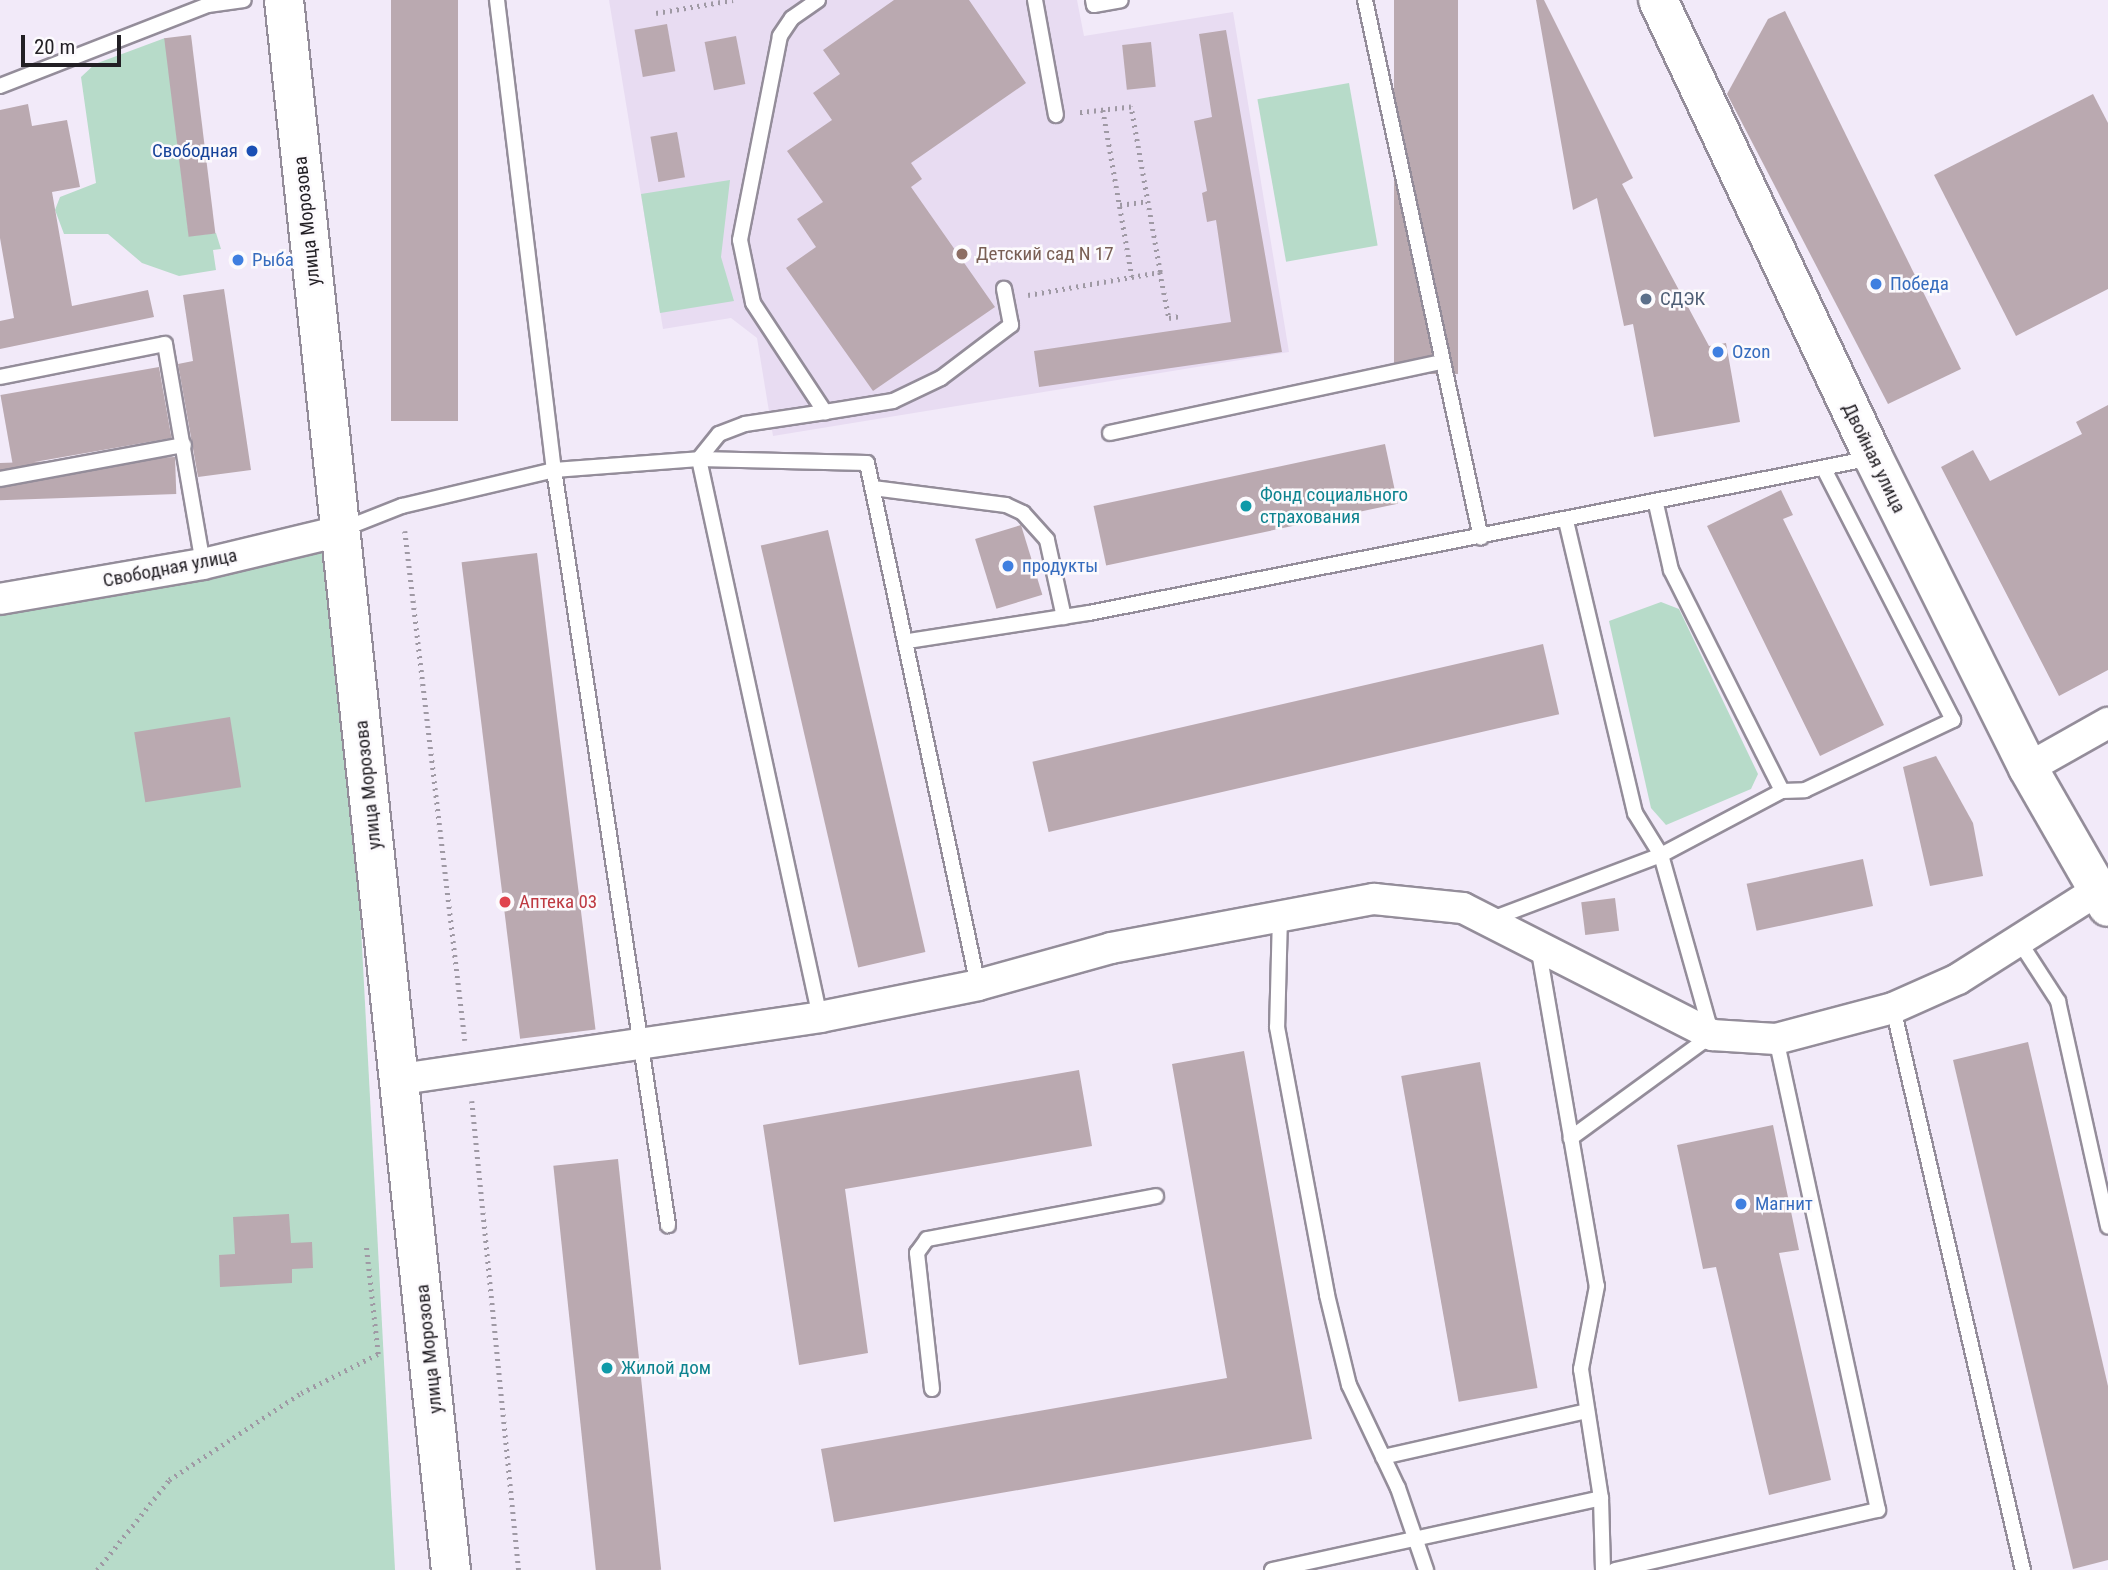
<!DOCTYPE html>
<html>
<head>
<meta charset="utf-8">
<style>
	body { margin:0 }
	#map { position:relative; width:2108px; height:1570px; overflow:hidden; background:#f2eaf9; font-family:"Roboto Condensed",sans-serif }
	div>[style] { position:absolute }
	.built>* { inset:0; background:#e8dcf2 }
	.green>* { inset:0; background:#b7dbc9; transform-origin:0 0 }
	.building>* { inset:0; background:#baa9b0; transform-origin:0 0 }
	.path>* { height:4.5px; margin-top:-2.25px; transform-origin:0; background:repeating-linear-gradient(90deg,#9f99a4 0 2px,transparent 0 7px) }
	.roads { filter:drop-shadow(2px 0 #948d9a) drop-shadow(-2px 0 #948d9a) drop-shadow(0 2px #948d9a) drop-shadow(0 -2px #948d9a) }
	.lane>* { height:14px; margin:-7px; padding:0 7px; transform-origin:7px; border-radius:7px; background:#fff }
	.street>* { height:30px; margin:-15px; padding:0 15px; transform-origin:15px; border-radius:15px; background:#fff }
	.secondary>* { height:38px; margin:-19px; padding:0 19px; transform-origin:19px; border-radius:19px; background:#fff }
	.dots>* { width:19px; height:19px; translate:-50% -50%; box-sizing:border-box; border:4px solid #fcfafd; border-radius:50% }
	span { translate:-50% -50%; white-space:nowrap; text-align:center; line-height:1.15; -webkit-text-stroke:5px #fcfafd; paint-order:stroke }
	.transit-label { font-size:19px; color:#164399 }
	.right { translate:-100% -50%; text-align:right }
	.street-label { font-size:19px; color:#221f24 }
	.education-label { font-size:19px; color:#785e54 }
	.left { translate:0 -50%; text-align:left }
	.shop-label { font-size:19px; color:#366cbe }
	.service-label { font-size:19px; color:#4e5e75 }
	.culture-label { font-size:19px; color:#0d838f }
	.health-label { font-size:19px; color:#be3a42 }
	.scale { position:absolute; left:21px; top:35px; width:100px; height:32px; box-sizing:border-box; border:4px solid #221f24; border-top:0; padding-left:9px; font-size:21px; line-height:24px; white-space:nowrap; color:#221f24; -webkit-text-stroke:5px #fcfafd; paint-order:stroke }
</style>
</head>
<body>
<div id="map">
	<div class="built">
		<i style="clip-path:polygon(609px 0,1077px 0,1084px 36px,1233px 12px,1289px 352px,773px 436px,757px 338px,731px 318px,663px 329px)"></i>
	</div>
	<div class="green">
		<i style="clip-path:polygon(165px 38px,189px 236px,216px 233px,221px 249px,213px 250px,216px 270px,179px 276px,142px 263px,108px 234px,64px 234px,55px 210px,60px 197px,96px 183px,81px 77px,95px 64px)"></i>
		<i style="left:1349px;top:83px;width:165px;height:93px;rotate:80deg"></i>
		<i style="clip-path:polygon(730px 180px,721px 257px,734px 301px,660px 313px,641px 194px)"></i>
		<i style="clip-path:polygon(340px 531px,395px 1570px,0 1570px,0 594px)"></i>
		<i style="clip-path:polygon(1661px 602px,1679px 609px,1758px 774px,1751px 789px,1666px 825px,1651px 808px,1609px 621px)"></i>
	</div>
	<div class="building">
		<i style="left:391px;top:0;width:67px;height:421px"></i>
		<i style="clip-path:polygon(894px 0,969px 0,1026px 83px,911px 163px,922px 179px,911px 187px,995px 307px,873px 391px,786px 268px,816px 247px,797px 219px,823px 202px,787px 151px,832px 120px,813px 93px,840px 74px,823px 50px)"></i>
		<i style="left:1394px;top:0;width:64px;height:374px"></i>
		<i style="clip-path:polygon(1536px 0,1544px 0,1633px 178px,1622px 184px,1709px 346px,1726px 343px,1740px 422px,1654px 437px,1633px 324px,1624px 326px,1597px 198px,1573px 210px)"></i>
		<i style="clip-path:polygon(1785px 11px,1961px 369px,1888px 404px,1727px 94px,1768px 19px)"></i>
		<i style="left:667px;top:24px;width:48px;height:33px;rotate:80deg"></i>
		<i style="clip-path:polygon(1226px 30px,1282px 352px,1039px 387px,1034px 351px,1231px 322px,1216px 220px,1207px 222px,1202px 193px,1207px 191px,1194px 121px,1212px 117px,1199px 34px)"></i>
		<i style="left:191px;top:35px;width:200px;height:27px;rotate:83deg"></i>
		<i style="left:736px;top:36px;width:49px;height:32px;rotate:79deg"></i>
		<i style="left:1151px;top:42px;width:45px;height:29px;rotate:84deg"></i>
		<i style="clip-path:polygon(2093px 94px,2108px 123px,2108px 289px,2016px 336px,1934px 175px)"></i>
		<i style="clip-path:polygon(28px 104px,32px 126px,67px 120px,80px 187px,52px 192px,72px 306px,148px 290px,154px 317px,0 349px,0 321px,14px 318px,0 238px,0 110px)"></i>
		<i style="left:677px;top:132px;width:46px;height:27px;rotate:80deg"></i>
		<i style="clip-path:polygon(224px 289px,251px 470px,198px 477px,178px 364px,193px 361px,183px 295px)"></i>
		<i style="left:159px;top:367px;width:72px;height:161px;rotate:80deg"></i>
		<i style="clip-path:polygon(2108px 405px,2108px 670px,2059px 696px,1941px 467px,1973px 450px,1990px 481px,2082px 434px,2076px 422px)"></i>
		<i style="left:1385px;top:444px;width:61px;height:298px;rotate:78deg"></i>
		<i style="left:175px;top:457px;width:37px;height:178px;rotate:88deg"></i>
		<i style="clip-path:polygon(1781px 490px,1793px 515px,1783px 519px,1884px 725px,1820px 756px,1707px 526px)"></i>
		<i style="left:1021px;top:525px;width:73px;height:48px;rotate:73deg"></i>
		<i style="left:828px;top:530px;width:433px;height:69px;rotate:77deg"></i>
		<i style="left:537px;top:553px;width:480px;height:76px;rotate:83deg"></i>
		<i style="left:1543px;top:644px;width:72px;height:524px;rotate:77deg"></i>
		<i style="left:230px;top:717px;width:71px;height:97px;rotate:81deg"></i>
		<i style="clip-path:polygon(1936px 756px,1973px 823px,1983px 876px,1930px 886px,1903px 767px)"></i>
		<i style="left:1863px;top:859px;width:48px;height:119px;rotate:78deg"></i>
		<i style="left:1615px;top:898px;width:33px;height:34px;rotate:83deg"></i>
		<i style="clip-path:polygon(2028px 1042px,2108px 1386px,2108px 1560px,2073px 1569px,1953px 1060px)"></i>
		<i style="clip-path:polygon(1244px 1051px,1312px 1439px,834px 1522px,821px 1449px,1227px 1378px,1172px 1064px)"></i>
		<i style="left:1480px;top:1062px;width:331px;height:80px;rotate:80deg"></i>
		<i style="clip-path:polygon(1079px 1070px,1092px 1146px,845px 1189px,868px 1353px,799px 1365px,763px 1125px)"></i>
		<i style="clip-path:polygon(1773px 1125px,1799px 1250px,1779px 1253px,1831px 1480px,1769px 1495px,1716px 1267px,1703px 1269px,1677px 1145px)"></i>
		<i style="left:618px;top:1159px;width:413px;height:65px;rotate:84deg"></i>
		<i style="clip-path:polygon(289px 1214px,291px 1243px,312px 1242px,313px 1268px,292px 1269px,292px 1283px,220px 1287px,219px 1255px,235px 1254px,233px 1217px)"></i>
	</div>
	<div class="path">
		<i style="left:656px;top:13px;width:78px;rotate:-9.6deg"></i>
		<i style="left:1103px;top:110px;width:169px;rotate:80.1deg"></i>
		<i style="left:1120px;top:205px;width:27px;rotate:-8deg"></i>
		<i style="left:1160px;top:272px;width:47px;rotate:78.9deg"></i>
		<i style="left:1169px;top:318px;width:11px;rotate:-10deg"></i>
		<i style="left:1028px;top:295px;width:134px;rotate:-9.9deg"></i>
		<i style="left:1160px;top:272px;width:168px;rotate:-100deg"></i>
		<i style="left:1131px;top:107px;width:54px;rotate:173.7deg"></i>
		<i style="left:405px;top:531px;width:513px;rotate:83.28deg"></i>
		<i style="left:472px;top:1101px;width:471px;rotate:84.3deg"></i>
		<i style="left:97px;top:1570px;width:115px;rotate:-51.3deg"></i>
		<i style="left:169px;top:1480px;width:158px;rotate:-33.4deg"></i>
		<i style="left:301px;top:1393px;width:86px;rotate:-26.9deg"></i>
		<i style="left:378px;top:1354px;width:110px;rotate:-96.3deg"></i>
	</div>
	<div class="roads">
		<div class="lane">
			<i style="left:497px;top:0;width:473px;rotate:83.1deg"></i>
			<i style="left:554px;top:470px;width:764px;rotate:81.41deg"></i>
			<i style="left:818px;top:0;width:32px;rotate:145deg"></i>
			<i style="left:792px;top:18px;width:22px;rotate:124deg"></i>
			<i style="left:780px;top:36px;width:208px;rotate:101.1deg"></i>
			<i style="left:740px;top:240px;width:64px;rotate:78.3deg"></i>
			<i style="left:753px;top:303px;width:131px;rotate:56.6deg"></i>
			<i style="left:825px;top:412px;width:81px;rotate:171.5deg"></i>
			<i style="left:745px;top:424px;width:28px;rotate:159deg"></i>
			<i style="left:719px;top:434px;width:32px;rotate:129deg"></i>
			<i style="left:699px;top:459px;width:571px;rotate:77.77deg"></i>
			<i style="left:1035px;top:0;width:117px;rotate:79.7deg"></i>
			<i style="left:1093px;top:0;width:5px;rotate:79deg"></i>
			<i style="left:1094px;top:5px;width:27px;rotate:-10deg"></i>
			<i style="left:1365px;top:0;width:550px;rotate:77.83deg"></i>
			<i style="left:0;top:86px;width:223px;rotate:-21.3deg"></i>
			<i style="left:208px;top:5px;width:36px;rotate:-8deg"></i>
			<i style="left:0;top:377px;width:168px;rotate:-11.3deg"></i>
			<i style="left:165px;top:344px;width:223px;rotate:80.2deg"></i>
			<i style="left:825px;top:412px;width:69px;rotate:-9.2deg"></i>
			<i style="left:893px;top:401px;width:53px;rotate:-25.6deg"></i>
			<i style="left:941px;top:378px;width:88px;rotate:-37.1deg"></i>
			<i style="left:1011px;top:325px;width:37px;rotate:-101deg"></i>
			<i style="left:1110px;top:433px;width:340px;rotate:-12.1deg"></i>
			<i style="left:0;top:479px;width:187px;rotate:-10.5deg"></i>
			<i style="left:873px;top:488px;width:134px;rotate:7.3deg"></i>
			<i style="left:1006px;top:505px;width:19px;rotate:25deg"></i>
			<i style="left:1023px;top:513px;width:36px;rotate:48deg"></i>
			<i style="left:1047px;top:540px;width:79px;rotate:77.6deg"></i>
			<i style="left:1656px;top:504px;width:68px;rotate:77.2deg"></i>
			<i style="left:1671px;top:570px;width:247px;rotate:63.3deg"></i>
			<i style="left:1566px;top:521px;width:300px;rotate:76.7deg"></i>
			<i style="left:1635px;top:813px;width:49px;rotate:58.2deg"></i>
			<i style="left:1661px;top:855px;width:187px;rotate:74.2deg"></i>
			<i style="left:1712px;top:1035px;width:175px;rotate:143.9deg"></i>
			<i style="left:341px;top:530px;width:66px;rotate:-21.5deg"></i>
			<i style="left:402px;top:506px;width:156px;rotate:-13.3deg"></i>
			<i style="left:554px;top:470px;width:145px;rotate:-4.3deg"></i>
			<i style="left:699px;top:459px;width:168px;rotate:1.4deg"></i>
			<i style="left:867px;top:463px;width:534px;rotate:78deg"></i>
			<i style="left:908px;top:641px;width:183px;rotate:-8.8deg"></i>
			<i style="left:1089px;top:613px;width:798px;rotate:-11.2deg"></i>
			<i style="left:1280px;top:916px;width:111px;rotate:91.5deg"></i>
			<i style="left:1277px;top:1027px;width:273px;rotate:79.4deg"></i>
			<i style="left:1327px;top:1295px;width:93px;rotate:76.3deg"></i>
			<i style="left:1349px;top:1385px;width:114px;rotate:64.6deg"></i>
			<i style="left:1398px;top:1488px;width:87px;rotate:71.1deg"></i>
			<i style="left:1489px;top:920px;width:184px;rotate:-20.7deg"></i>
			<i style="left:1661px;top:855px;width:137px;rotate:-27.9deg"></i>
			<i style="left:1782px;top:791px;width:23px;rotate:-2deg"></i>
			<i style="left:1805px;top:790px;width:164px;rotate:-25.3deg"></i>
			<i style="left:1953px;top:720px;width:280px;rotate:-117.2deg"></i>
			<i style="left:2019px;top:941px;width:72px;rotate:57deg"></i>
			<i style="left:2058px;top:1001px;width:231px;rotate:77.5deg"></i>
			<i style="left:1538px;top:946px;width:345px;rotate:80.2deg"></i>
			<i style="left:1597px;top:1286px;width:85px;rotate:100.9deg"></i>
			<i style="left:1581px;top:1369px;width:131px;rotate:81.2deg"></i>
			<i style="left:1601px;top:1498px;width:72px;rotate:88.4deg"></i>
			<i style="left:1893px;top:1008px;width:577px;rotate:76.98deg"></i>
			<i style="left:932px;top:1389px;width:137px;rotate:-96.3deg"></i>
			<i style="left:917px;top:1253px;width:17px;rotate:-54deg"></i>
			<i style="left:927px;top:1239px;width:233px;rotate:-10.6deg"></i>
			<i style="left:1383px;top:1457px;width:209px;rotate:-12.7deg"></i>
			<i style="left:1272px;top:1570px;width:337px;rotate:-12.3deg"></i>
			<i style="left:1615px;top:1570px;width:270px;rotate:-12.9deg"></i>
			<i style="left:1878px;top:1510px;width:482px;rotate:-102.2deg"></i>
		</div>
		<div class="street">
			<i style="left:0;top:599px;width:206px;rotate:-9.8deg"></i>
			<i style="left:203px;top:564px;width:141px;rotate:-13.5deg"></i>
			<i style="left:2028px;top:768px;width:92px;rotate:-29.4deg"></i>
			<i style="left:402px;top:1079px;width:423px;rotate:-8.4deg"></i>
			<i style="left:820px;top:1017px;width:161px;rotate:-11.4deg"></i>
			<i style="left:978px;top:985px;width:138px;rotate:-15.5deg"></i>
			<i style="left:1111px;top:948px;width:268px;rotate:-10.6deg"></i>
			<i style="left:1374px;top:899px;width:89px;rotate:5.8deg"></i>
			<i style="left:1463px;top:908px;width:280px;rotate:27deg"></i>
			<i style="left:1712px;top:1035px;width:64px;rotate:3.6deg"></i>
			<i style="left:1776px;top:1039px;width:121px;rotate:-14.8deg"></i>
			<i style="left:1893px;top:1008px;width:71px;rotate:-24deg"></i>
			<i style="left:1958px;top:979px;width:166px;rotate:-32.4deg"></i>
		</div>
		<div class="secondary">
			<i style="left:284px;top:0;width:1579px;rotate:83.93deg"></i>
			<i style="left:1658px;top:0;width:505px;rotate:64.8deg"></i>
			<i style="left:1873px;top:457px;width:347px;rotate:63.5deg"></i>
			<i style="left:2028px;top:768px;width:160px;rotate:60.1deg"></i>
		</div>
	</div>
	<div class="dots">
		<i style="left:252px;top:151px;background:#1a4fb4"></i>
		<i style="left:962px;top:254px;background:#8d6e63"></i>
		<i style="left:238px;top:260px;background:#3f7fe0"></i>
		<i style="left:1876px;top:284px;background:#3f7fe0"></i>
		<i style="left:1646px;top:299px;background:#5c6f8a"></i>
		<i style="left:1718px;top:352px;background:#3f7fe0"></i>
		<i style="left:1246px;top:506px;background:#0f9aa8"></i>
		<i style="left:1008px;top:566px;background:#3f7fe0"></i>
		<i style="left:505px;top:902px;background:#e0444e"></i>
		<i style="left:1741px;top:1204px;background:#3f7fe0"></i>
		<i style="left:607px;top:1368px;background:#0f9aa8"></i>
	</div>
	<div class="transit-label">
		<span class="right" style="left:238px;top:151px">Свободная</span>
	</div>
	<div class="street-label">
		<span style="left:307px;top:221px;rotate:-96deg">улица Морозова</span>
		<span style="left:1874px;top:458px;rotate:64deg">Двойная улица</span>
		<span style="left:170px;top:568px;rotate:-11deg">Свободная улица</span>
		<span style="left:368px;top:785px;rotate:-96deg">улица Морозова</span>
		<span style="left:429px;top:1349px;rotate:-96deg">улица Морозова</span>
	</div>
	<div class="education-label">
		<span class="left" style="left:976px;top:254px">Детский сад N 17</span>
	</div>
	<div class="shop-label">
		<span class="left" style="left:252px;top:260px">Рыба</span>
		<span class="left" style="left:1890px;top:284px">Победа</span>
		<span class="left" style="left:1732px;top:352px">Ozon</span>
		<span class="left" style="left:1022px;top:566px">продукты</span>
		<span class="left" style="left:1755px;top:1204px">Магнит</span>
	</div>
	<div class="service-label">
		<span class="left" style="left:1660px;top:299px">СДЭК</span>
	</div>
	<div class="culture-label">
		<span class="left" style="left:1260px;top:506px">Фонд социального<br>страхования</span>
		<span class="left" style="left:621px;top:1368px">Жилой дом</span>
	</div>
	<div class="health-label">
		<span class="left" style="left:519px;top:902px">Аптека 03</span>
	</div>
	<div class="scale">20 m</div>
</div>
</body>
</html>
